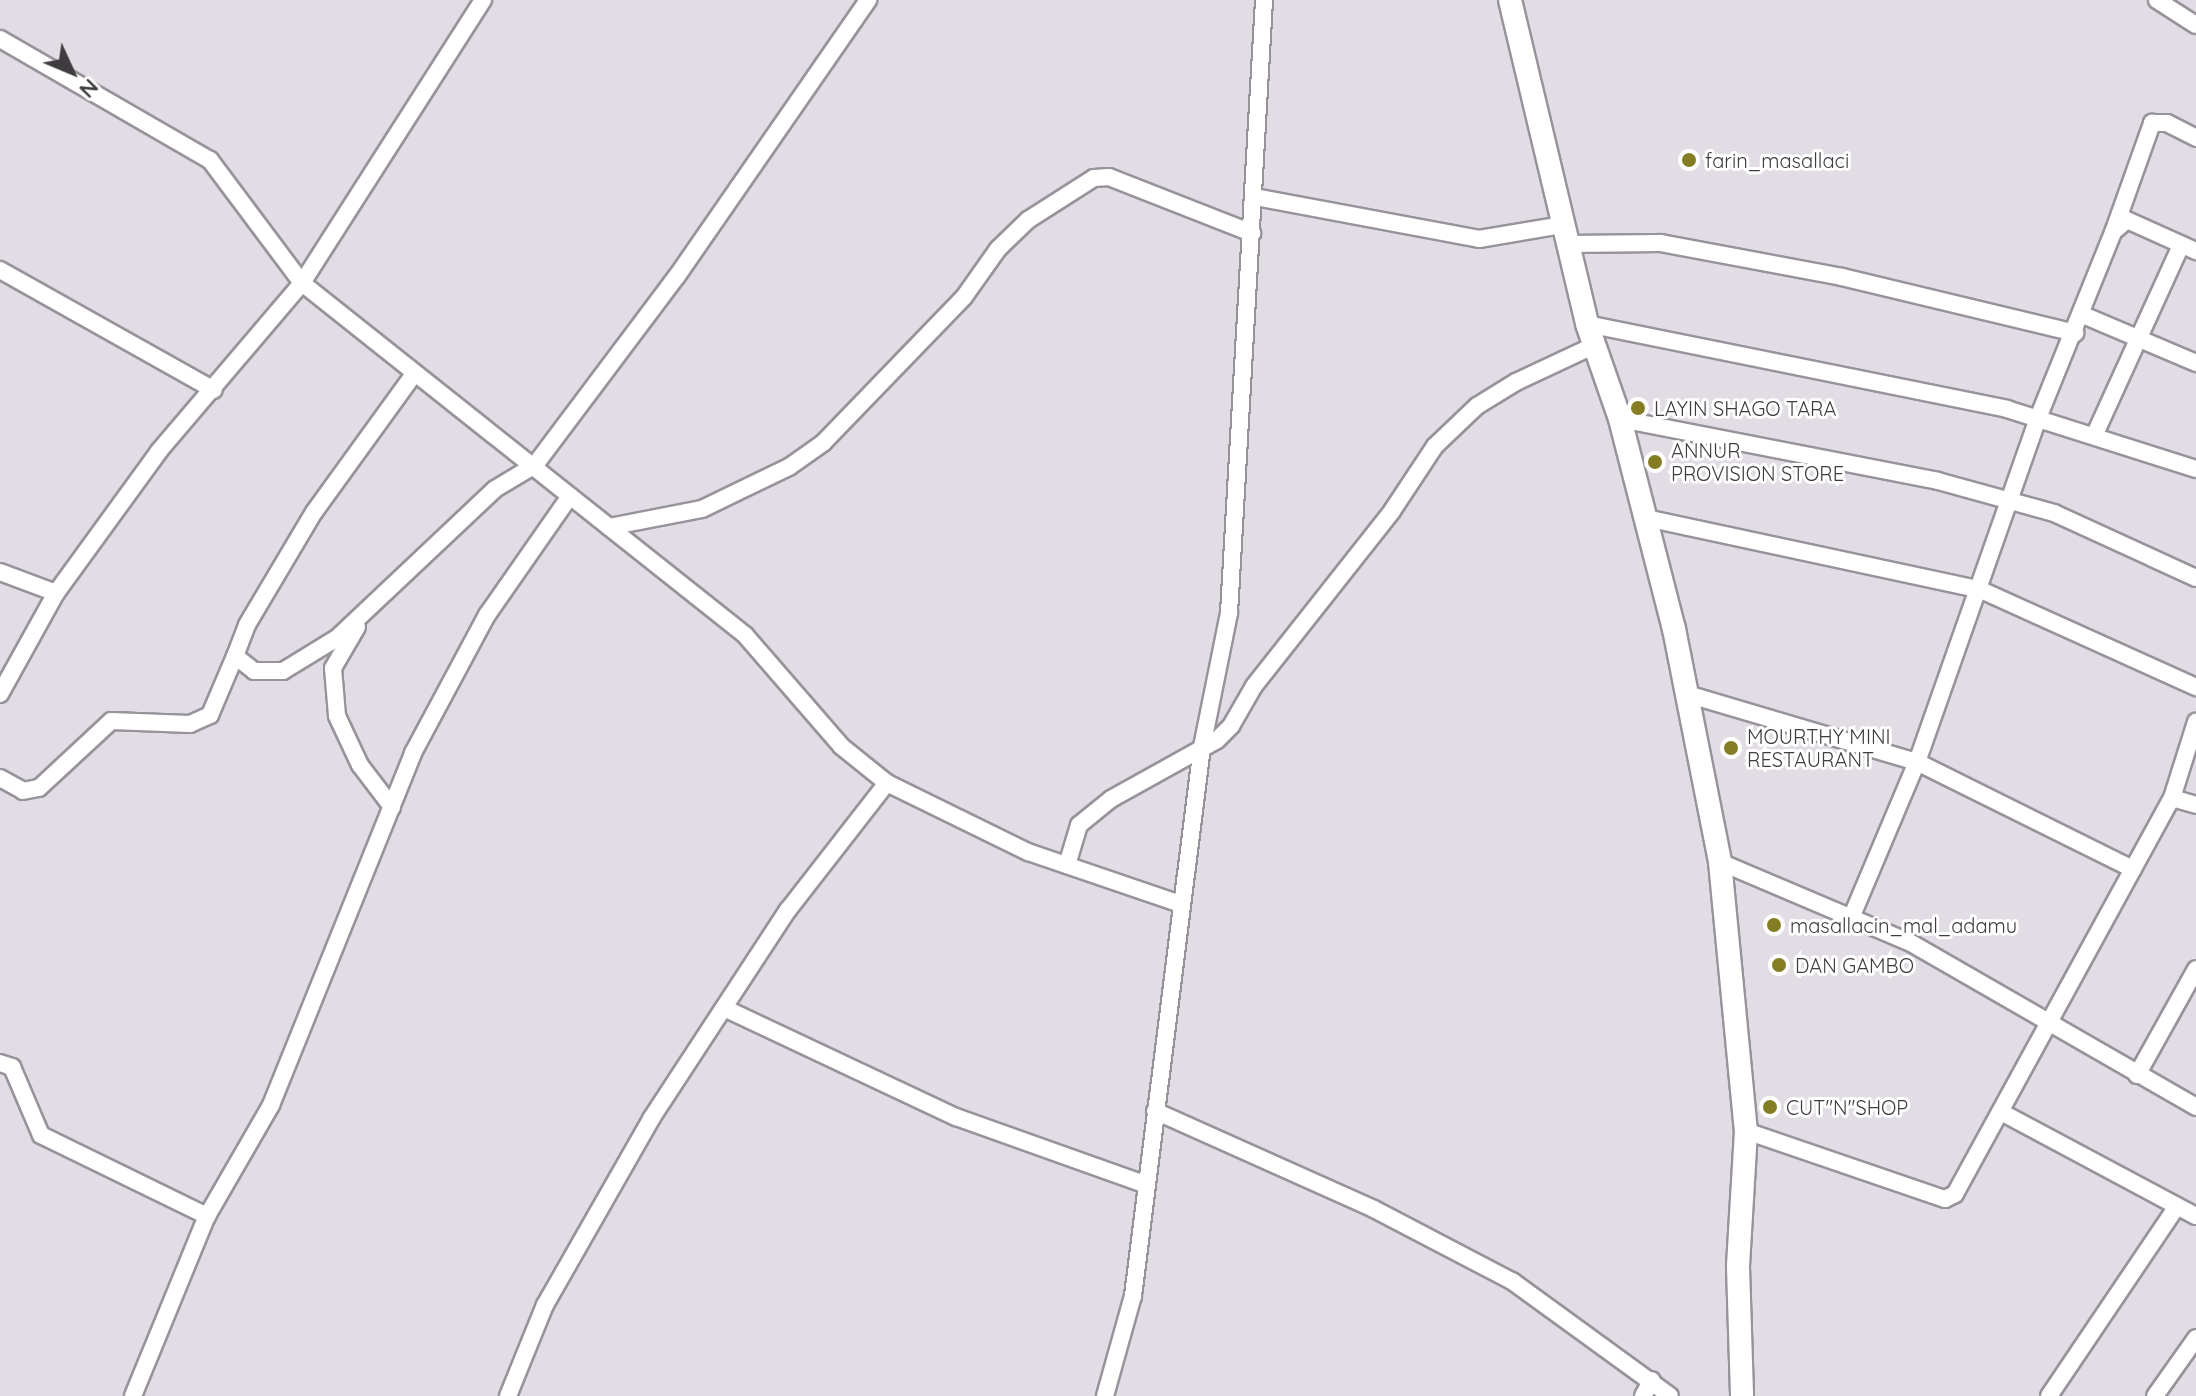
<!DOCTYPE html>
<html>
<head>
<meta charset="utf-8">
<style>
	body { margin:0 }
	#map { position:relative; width:2196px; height:1396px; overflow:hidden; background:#e2dce5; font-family:Quicksand,sans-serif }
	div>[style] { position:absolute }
	.roads { filter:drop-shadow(2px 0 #98939b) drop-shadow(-2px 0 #98939b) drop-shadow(0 2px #98939b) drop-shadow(0 -2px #98939b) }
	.street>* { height:16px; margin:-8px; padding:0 8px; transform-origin:8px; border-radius:8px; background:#fff }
	.secondary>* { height:22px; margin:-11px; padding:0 11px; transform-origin:11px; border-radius:11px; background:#fff }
	.dots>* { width:22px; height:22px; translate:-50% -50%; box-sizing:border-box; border:4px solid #fff; border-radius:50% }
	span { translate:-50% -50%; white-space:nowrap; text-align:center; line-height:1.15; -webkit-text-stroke:6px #fff; paint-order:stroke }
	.poi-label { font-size:20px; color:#3e3c3f }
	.left { translate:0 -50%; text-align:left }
	.north { position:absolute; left:32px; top:32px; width:80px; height:80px; -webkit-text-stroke:6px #fff; paint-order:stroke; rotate:134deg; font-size:22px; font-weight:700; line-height:32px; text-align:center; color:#3e3c3f }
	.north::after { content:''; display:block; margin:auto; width:28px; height:36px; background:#3e3c3f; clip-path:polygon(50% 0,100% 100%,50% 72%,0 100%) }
</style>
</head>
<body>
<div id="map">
	<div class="roads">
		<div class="street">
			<i style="left:2157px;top:0;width:46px;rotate:32.7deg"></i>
			<i style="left:0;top:39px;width:242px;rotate:30deg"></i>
			<i style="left:210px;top:160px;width:154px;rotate:53.2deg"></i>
			<i style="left:302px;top:283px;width:566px;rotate:38.47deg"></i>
			<i style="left:745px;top:635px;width:147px;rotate:49.1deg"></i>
			<i style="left:841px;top:746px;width:59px;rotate:38.8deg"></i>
			<i style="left:887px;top:783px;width:157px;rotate:26.1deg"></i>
			<i style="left:1028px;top:852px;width:162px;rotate:18.8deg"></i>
			<i style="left:1255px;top:197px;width:228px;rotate:10.6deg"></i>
			<i style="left:1479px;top:239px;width:85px;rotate:-9.5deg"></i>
			<i style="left:2114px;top:230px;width:114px;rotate:-70.4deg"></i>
			<i style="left:2152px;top:123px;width:15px"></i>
			<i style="left:2167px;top:123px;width:33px;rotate:27deg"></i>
			<i style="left:1569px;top:244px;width:92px;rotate:-0.6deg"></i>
			<i style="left:1661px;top:243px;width:184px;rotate:10.6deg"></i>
			<i style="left:1842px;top:277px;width:240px;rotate:13.5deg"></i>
			<i style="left:0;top:270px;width:245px;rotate:29.3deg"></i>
			<i style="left:2083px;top:315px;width:123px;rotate:23deg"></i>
			<i style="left:1587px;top:324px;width:429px;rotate:11.4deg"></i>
			<i style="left:2007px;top:409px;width:198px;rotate:17.6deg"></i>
			<i style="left:414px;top:374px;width:170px;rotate:125.9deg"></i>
			<i style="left:314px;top:512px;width:131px;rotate:120.7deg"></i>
			<i style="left:247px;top:625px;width:33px;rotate:111deg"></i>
			<i style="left:235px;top:656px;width:24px;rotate:38deg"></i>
			<i style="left:254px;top:671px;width:29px"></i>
			<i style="left:283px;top:671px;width:63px;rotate:-31.4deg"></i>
			<i style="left:337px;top:638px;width:217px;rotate:-43.3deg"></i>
			<i style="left:495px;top:489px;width:47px;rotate:-31deg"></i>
			<i style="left:535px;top:465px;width:236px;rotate:-53.1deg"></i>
			<i style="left:677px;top:276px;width:336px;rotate:-55.3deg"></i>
			<i style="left:1620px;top:419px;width:324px;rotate:11deg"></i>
			<i style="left:1938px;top:481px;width:120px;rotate:15.4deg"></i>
			<i style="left:2054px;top:513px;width:156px;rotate:24.6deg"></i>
			<i style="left:2095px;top:434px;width:208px;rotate:-65.5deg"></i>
			<i style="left:1646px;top:518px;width:343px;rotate:12.1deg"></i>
			<i style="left:1981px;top:590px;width:236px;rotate:24.3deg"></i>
			<i style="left:609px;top:527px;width:95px;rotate:-11deg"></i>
			<i style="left:702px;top:509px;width:97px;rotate:-25.8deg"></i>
			<i style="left:789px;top:467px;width:42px;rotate:-35.2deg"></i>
			<i style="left:823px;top:443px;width:203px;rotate:-46deg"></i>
			<i style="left:964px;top:297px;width:59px;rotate:-54.7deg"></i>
			<i style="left:998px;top:249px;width:42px;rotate:-44deg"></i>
			<i style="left:1028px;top:220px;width:78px;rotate:-32.5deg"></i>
			<i style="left:1094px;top:178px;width:15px;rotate:-4deg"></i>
			<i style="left:1109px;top:177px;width:154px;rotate:21.4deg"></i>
			<i style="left:0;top:572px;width:60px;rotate:20.6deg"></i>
			<i style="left:357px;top:627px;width:48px;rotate:120.3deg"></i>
			<i style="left:333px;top:668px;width:48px;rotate:85.2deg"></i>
			<i style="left:337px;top:716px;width:54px;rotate:64.9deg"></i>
			<i style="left:360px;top:765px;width:53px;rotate:52.7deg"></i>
			<i style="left:0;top:694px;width:115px;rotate:-61deg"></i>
			<i style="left:56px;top:593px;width:175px;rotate:-54deg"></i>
			<i style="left:159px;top:451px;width:221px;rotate:-49.6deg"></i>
			<i style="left:302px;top:283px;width:336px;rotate:-57.4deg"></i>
			<i style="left:1687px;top:694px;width:240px;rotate:16.5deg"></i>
			<i style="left:1917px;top:762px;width:241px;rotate:26.4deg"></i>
			<i style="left:0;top:778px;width:26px;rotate:29deg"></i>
			<i style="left:23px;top:791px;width:16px;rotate:-11deg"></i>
			<i style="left:39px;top:788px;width:98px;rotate:-42.9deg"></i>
			<i style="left:111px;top:721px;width:79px;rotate:2.2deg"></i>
			<i style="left:190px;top:724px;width:22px;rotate:-24deg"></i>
			<i style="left:210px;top:715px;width:64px;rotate:-67deg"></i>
			<i style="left:2172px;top:798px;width:25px;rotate:16deg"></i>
			<i style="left:1720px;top:862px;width:207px;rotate:23deg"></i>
			<i style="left:1911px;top:943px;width:329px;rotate:29.9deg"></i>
			<i style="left:1067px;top:865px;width:42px;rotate:-73.3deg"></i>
			<i style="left:1079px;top:825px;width:41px;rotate:-39.1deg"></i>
			<i style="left:1111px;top:799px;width:121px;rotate:-29.1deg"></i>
			<i style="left:1217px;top:740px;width:20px;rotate:-45deg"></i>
			<i style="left:1231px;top:726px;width:46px;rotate:-60.1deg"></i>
			<i style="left:1254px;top:686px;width:223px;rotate:-51.7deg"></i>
			<i style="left:1392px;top:511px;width:78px;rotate:-56.5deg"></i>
			<i style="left:1435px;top:446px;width:58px;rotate:-43.6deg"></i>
			<i style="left:1477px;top:406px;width:46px;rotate:-31.6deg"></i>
			<i style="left:1516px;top:382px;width:89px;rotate:-25.1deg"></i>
			<i style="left:1851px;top:918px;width:169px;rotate:-67.1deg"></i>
			<i style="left:1917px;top:762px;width:365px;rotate:-70.6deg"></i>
			<i style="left:2038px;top:418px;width:201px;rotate:-68deg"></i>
			<i style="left:2113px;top:232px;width:18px;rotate:-41deg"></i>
			<i style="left:2127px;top:220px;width:76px;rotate:24.2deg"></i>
			<i style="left:726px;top:1009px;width:254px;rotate:25.2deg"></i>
			<i style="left:956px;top:1117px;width:200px;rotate:19.6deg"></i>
			<i style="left:0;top:1063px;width:13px;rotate:18deg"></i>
			<i style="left:12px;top:1067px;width:74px;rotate:66.9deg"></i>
			<i style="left:41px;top:1135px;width:185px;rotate:26deg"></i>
			<i style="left:2137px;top:1075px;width:121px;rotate:-60.9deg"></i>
			<i style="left:1155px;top:1111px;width:240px;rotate:24.1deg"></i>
			<i style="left:1374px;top:1209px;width:156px;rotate:27.6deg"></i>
			<i style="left:1512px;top:1281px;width:195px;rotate:36deg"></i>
			<i style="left:2001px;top:1112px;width:221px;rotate:28.1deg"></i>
			<i style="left:1746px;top:1131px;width:210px;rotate:18.9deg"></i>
			<i style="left:1945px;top:1199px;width:11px;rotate:-27deg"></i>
			<i style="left:1955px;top:1194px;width:452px;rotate:-61.3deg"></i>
			<i style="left:2172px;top:798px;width:80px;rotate:-72.5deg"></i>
			<i style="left:133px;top:1396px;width:195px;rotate:-67.7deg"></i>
			<i style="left:207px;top:1216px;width:128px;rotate:-60deg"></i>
			<i style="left:271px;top:1105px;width:380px;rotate:-68deg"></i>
			<i style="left:413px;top:753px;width:157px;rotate:-61.8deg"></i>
			<i style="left:487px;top:615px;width:145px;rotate:-55.1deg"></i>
			<i style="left:508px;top:1396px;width:98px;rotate:-67.9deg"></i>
			<i style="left:545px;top:1305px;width:214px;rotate:-60.3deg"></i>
			<i style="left:651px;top:1119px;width:250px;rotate:-56.8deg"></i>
			<i style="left:788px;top:910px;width:161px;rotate:-52.1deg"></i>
			<i style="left:1105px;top:1396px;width:104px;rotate:-74.4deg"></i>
			<i style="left:1133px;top:1296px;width:553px;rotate:-82.84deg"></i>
			<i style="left:1202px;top:747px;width:137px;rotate:-78.6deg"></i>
			<i style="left:1229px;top:613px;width:614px;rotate:-86.73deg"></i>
			<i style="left:1643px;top:1396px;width:18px;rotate:-61deg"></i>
			<i style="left:2049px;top:1396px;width:229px;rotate:-56deg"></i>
			<i style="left:2155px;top:1396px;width:71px;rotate:-54.7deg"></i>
		</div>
		<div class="secondary">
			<i style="left:1510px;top:0;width:333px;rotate:76.6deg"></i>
			<i style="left:1587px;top:324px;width:101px;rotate:70.8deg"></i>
			<i style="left:1620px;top:419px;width:217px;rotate:75.6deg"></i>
			<i style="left:1674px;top:629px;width:237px;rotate:78.8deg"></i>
			<i style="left:1720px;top:862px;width:270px;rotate:84.5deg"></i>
			<i style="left:1746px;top:1131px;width:136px;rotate:93.4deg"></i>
			<i style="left:1738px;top:1267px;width:129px;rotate:88.2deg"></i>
		</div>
	</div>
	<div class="dots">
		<i style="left:1689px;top:160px;background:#857d23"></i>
		<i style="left:1638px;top:408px;background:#857d23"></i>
		<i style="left:1655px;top:462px;background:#857d23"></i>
		<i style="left:1731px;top:748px;background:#857d23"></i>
		<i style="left:1774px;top:925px;background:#857d23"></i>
		<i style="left:1779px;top:965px;background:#857d23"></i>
		<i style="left:1770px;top:1107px;background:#857d23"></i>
	</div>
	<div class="poi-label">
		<span class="left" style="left:1705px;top:160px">farin_masallaci</span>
		<span class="left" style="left:1654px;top:408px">LAYIN SHAGO TARA</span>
		<span class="left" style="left:1671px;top:462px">ANNUR<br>PROVISION STORE</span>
		<span class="left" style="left:1747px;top:748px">MOURTHY MINI<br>RESTAURANT</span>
		<span class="left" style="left:1790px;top:925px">masallacin_mal_adamu</span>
		<span class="left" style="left:1795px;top:965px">DAN GAMBO</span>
		<span class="left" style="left:1786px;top:1107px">CUT''N''SHOP</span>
	</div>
	<div class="north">N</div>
</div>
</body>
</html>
